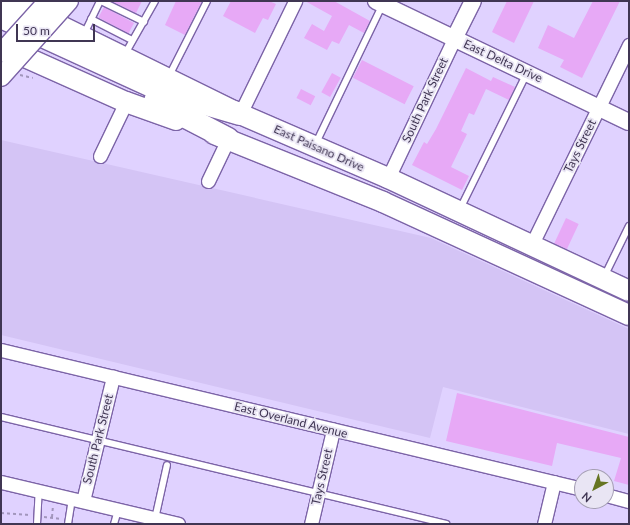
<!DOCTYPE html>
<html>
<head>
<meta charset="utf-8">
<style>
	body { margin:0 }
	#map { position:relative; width:630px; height:525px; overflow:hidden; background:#e0d2ff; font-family:Lato,sans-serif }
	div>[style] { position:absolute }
	.built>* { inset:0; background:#d4c4f5 }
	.building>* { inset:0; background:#e7a9f6; transform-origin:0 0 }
	.path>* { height:2px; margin-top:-1px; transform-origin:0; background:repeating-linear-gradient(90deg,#a296bc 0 3px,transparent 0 6px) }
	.roads { filter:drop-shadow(1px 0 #7c64a7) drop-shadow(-1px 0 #7c64a7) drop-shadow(0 1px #7c64a7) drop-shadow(0 -1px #7c64a7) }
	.service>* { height:6px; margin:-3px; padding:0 3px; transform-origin:3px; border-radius:3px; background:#fff }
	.minor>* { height:13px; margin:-6.5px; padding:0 6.5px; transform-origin:6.5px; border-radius:6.5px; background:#fff }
	.tertiary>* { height:16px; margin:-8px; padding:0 8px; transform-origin:8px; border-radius:8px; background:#fff }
	.primary>* { height:20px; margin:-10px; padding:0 10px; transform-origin:10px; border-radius:10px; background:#fff }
	.motorway>* { height:22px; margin:-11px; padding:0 11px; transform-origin:11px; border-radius:11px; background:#fff }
	.bridges { filter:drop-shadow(1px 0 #7c64a7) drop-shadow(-1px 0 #7c64a7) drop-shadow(0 1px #7c64a7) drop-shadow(0 -1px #7c64a7) }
	.secondary-bridge>* { height:18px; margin:-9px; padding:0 9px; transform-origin:9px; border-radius:9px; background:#fff }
	span { translate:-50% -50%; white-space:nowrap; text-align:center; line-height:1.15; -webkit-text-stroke:3.5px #e9e5f4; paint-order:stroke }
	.street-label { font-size:12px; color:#403653 }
	.frame { position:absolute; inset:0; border:2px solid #403653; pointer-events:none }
	.north { position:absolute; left:574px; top:469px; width:40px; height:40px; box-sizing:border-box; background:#e9e5f4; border:1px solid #a59fb4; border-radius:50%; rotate:221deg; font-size:11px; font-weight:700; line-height:16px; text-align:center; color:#403653 }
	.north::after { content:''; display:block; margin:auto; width:14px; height:18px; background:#667522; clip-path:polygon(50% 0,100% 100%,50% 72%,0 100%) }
	.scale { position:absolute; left:16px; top:24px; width:79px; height:18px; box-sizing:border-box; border:2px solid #403653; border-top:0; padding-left:5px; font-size:12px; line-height:14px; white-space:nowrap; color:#403653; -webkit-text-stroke:3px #e9e5f4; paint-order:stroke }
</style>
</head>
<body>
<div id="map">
	<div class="built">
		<i style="clip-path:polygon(1px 140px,431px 238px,629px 329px,629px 434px,443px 387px,430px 438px,1px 335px)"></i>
	</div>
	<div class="building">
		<i style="clip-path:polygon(111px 1px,142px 1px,136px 13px)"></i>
		<i style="clip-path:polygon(176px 1px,202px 1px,185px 35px,165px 25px)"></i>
		<i style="clip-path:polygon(231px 1px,269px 1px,276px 4px,268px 20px,263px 18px,255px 33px,223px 16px)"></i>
		<i style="clip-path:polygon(305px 1px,334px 1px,370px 21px,364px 33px,349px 25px,339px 44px,332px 41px,327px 50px,304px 38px,312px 24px,324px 31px,332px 16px)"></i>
		<i style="clip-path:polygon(507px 1px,534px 1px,514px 43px,492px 32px)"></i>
		<i style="clip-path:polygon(593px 1px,620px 1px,582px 78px,560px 67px,564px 60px,538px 48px,548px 25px,574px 38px)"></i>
		<i style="left:104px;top:7px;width:34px;height:12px;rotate:28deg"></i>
		<i style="left:362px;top:60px;width:58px;height:20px;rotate:27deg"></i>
		<i style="clip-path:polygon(466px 68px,491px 81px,493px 77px,515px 87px,509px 100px,486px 89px,474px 115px,469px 113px,461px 131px,467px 134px,451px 167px,469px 176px,462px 190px,412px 165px,424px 142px,427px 144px,436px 129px)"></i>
		<i style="left:332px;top:73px;width:10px;height:22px;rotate:29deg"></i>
		<i style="left:301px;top:89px;width:16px;height:10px;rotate:27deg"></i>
		<i style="left:566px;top:218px;width:14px;height:28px;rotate:25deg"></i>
		<i style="clip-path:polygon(457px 393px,629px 437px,629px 485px,614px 481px,621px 458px,557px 443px,552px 466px,446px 441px)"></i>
	</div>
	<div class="path">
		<i style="left:20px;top:75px;width:13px;rotate:13deg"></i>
		<i style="left:1px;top:513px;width:29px;rotate:4deg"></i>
		<i style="left:44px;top:517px;width:18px;rotate:6deg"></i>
		<i style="left:52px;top:517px;width:12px;rotate:-85deg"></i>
	</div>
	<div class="roads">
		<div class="service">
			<i style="left:101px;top:1px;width:48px;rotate:26deg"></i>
			<i style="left:91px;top:19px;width:46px;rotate:27.1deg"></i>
			<i style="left:84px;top:34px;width:37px;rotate:-64deg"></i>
			<i style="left:125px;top:54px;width:61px;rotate:-60.5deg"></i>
			<i style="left:169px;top:76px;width:84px;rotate:-63.1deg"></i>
			<i style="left:316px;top:143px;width:152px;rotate:-64.3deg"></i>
			<i style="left:460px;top:209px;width:152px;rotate:-63.8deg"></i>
			<i style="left:604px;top:277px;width:57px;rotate:-63.9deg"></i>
			<i style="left:1px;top:417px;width:458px;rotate:13.5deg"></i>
			<i style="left:155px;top:519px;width:55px;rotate:-77.5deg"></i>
			<i style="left:37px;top:524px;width:33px;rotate:-87deg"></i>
			<i style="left:68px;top:524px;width:24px;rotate:-81deg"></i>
			<i style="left:114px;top:524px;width:15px;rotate:-74deg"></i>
		</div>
		<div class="minor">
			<i style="left:240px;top:114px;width:126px;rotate:-64deg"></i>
			<i style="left:100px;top:156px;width:60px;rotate:-64.3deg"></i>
			<i style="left:388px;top:178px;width:154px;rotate:-64.6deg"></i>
			<i style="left:208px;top:181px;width:47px;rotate:-64.5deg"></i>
			<i style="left:531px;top:246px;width:224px;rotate:-64deg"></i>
			<i style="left:1px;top:350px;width:597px;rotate:13.45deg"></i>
			<i style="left:1px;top:482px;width:182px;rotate:13.3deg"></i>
			<i style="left:606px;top:495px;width:24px;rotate:15deg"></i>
			<i style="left:83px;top:501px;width:128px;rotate:-76.4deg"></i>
			<i style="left:311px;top:524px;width:97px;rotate:-76.8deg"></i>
			<i style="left:544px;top:524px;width:43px;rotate:-76.6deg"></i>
		</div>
		<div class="tertiary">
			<i style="left:376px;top:1px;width:280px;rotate:25.6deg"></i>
			<i style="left:454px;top:39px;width:42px;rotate:-63.4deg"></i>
		</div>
		<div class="primary">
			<i style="left:10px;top:1px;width:256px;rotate:26.2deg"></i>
			<i style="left:240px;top:114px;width:161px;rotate:23.4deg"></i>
			<i style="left:388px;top:178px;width:266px;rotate:25.1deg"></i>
			<i style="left:5px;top:48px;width:133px;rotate:24.1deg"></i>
			<i style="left:126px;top:102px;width:53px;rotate:19.8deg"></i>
			<i style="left:214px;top:134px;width:182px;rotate:21.9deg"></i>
			<i style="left:383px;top:202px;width:271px;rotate:24.7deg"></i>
		</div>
		<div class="motorway">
			<i style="left:1px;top:17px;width:180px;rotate:24.6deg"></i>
			<i style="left:165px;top:92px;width:78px;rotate:16.3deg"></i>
			<i style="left:155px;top:101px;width:82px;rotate:27.5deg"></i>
		</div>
	</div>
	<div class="bridges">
		<div class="secondary-bridge">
			<i style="left:1px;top:53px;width:70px;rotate:-47.9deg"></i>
			<i style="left:1px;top:77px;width:102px;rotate:-48.2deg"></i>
		</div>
	</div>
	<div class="street-label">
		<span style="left:503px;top:61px;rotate:25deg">East Delta Drive</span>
		<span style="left:425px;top:100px;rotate:-65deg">South Park Street</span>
		<span style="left:580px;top:146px;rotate:-64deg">Tays Street</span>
		<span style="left:319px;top:148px;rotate:24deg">East Paisano Drive</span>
		<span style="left:291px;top:420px;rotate:14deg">East Overland Avenue</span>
		<span style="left:98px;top:439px;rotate:-76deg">South Park Street</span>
		<span style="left:322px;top:477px;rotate:-77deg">Tays Street</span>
	</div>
	<div class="frame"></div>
	<div class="north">N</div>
	<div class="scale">50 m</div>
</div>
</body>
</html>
